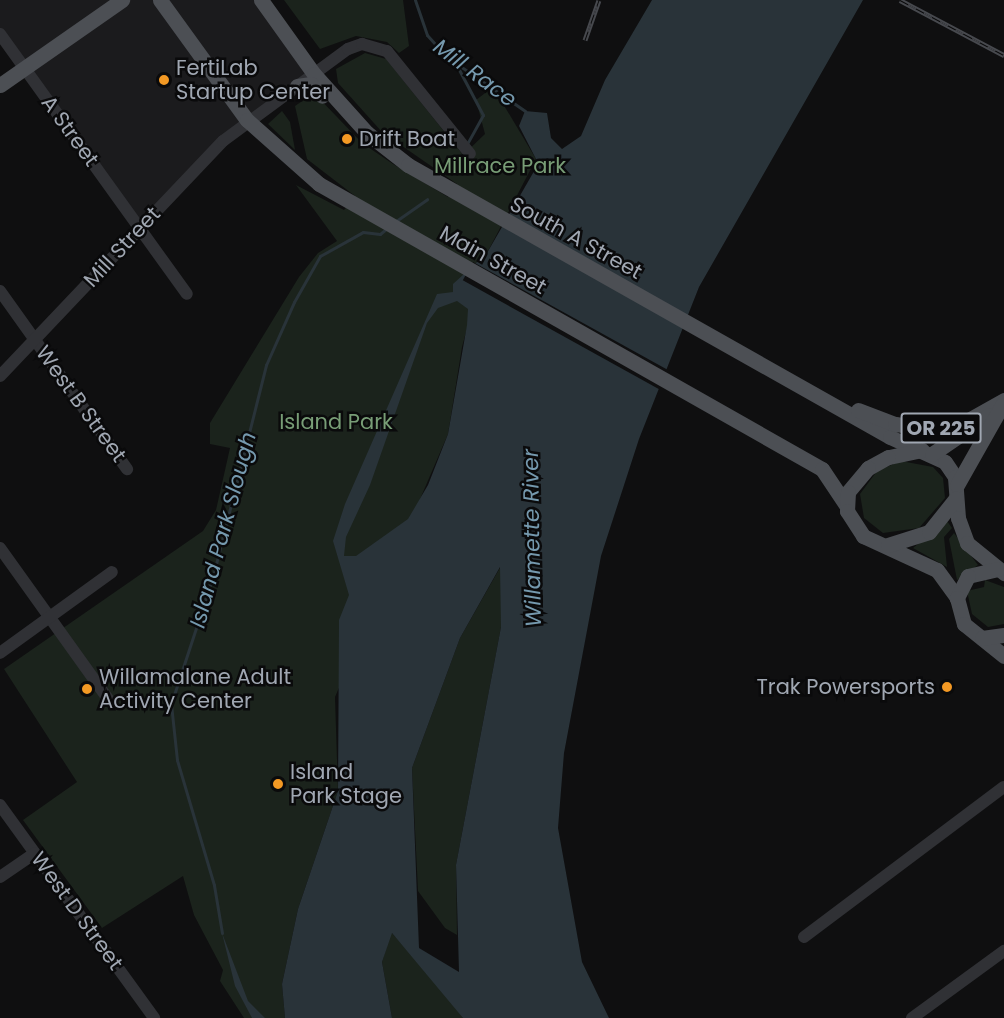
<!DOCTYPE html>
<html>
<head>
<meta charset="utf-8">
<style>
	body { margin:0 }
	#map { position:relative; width:1004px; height:1018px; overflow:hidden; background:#0f0f10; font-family:Poppins,sans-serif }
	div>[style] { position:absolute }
	.built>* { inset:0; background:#1b1b1d }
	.green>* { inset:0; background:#1b231c }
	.water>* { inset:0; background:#293339 }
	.pier>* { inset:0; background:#0f0f10; transform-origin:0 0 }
	.stream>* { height:3px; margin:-1.5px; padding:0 1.5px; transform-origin:1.5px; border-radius:1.5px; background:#293339 }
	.minor>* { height:12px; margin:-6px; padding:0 6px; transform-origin:6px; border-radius:6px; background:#303135 }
	.major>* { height:15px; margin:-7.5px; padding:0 7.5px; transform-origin:7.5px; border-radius:7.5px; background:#4c4f54 }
	.rail>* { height:5px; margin-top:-2.5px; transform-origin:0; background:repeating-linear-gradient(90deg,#0a0a0b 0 9px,#47494e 0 18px); box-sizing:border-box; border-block:2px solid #47494e }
	.dots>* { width:16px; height:16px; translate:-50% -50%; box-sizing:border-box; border:3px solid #0a0a0b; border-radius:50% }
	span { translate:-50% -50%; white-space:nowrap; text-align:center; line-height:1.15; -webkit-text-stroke:5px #0a0a0b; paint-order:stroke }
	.shield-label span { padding:2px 4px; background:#0a0a0b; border:2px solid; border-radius:4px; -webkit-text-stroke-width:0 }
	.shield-label { font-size:20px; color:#a0a7b2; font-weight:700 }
	.poi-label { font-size:21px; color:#a0a7b2 }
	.left { translate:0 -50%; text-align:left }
	.right { translate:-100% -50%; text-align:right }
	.street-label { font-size:21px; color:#a0a7b2 }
	.park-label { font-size:21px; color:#789d76 }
	.water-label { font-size:22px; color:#7599ae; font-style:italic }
</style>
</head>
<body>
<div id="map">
	<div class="built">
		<i style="clip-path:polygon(0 0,261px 0,314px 74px,258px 113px,139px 228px,0 35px)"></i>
	</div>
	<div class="green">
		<i style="clip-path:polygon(284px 0,403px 0,409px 46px,399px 53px,387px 42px,356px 36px,320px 49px)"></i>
		<i style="clip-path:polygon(365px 53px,386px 59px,463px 155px,485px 134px,476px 100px,493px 87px,536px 159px,487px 253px,462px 347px,448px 434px,335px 697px,338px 791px,298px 909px,282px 984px,285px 1018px,244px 1018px,220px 981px,223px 970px,194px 915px,183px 876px,102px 928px,23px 820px,77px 782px,4px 669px,203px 531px,216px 510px,230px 448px,210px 444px,210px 423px,299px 277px,318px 253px,337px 241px,296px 185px,344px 210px,355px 196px,307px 159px,295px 106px,314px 93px,362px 143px,393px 164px,448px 197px,457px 184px,382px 132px,338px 83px,336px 69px)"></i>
		<i style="clip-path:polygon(282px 111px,290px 122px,295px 150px,268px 124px)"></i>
		<i style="clip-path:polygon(901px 461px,933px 467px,943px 478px,945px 498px,919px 528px,883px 533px,864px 518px,860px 494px,877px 471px)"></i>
		<i style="clip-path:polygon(947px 521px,952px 528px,944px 537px,947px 567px,913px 548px)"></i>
		<i style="clip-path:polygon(954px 533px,978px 565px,957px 580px,949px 539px)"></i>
		<i style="clip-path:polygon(501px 566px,501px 627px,456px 865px,457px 935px,445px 928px,418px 891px,412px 768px,460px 638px)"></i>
		<i style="clip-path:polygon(985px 580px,1004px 587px,1004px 624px,988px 627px,972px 614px,967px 591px,984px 587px)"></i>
		<i style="clip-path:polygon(391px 932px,453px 1001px,463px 1018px,392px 1018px,382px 962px)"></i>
	</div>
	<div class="water">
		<i style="clip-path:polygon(evenodd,652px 0,863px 0,699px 287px,639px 439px,601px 556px,564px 753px,558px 828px,582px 962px,609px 1018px,463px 1018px,392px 933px,382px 962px,392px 1018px,285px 1018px,282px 984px,298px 909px,338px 791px,339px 620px,349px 595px,333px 541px,345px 504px,437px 294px,453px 292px,453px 284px,487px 253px,533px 173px,536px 159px,519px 126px,525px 111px,547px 113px,551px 138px,562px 149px,581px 136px,605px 80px,652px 0,457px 301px,468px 309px,467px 325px,448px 434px,428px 485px,408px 519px,356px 556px,344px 556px,346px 537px,370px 485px,427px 323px,438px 308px,457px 301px,652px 0,500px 567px,501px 627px,456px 865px,459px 972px,419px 948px,412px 768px,460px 638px,500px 567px)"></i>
		<i style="clip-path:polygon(222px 933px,248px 1001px,265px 1018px,252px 1018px,235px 986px)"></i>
	</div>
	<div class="pier">
		<i style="left:473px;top:262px;width:225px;height:21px;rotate:29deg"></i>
	</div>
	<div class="stream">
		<i style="left:415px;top:0;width:37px;rotate:71deg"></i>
		<i style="left:427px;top:35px;width:30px;rotate:48deg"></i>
		<i style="left:447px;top:57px;width:95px;rotate:34.7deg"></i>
		<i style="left:456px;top:64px;width:58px;rotate:62.1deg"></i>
		<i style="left:483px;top:115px;width:31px;rotate:119deg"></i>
		<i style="left:396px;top:221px;width:38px;rotate:-35deg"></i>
		<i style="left:222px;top:933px;width:49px;rotate:-99.5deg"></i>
		<i style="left:214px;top:885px;width:130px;rotate:-106.5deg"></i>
		<i style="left:177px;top:760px;width:56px;rotate:-96.1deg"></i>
		<i style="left:171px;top:704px;width:135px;rotate:-71.8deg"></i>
		<i style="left:213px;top:576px;width:218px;rotate:-75.9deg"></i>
		<i style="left:266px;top:365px;width:69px;rotate:-66deg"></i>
		<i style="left:294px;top:302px;width:53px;rotate:-60.5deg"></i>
		<i style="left:320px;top:256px;width:49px;rotate:-29.2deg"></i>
		<i style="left:363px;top:232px;width:17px;rotate:7deg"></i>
		<i style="left:380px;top:234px;width:8px;rotate:-40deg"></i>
	</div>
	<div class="minor">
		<i style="left:0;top:34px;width:320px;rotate:54.3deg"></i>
		<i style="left:0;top:291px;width:219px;rotate:54.5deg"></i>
		<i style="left:0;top:376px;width:324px;rotate:-46.5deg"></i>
		<i style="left:223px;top:141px;width:155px;rotate:-36.4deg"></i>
		<i style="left:348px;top:49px;width:15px;rotate:-20deg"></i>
		<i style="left:362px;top:44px;width:26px;rotate:16deg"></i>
		<i style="left:387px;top:51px;width:132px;rotate:51.1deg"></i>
		<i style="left:0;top:548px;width:186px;rotate:54.4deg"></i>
		<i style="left:0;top:653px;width:138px;rotate:-35.9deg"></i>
		<i style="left:0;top:805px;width:263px;rotate:54.1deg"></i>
		<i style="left:0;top:877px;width:42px;rotate:-34.4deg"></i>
		<i style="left:804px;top:937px;width:250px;rotate:-36.9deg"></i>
		<i style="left:912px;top:1018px;width:114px;rotate:-36.1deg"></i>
	</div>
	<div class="major">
		<i style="left:160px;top:0;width:148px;rotate:54.1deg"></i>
		<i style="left:247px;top:120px;width:96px;rotate:41.6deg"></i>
		<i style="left:319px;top:184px;width:578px;rotate:29.54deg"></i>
		<i style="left:822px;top:469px;width:43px;rotate:56.3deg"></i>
		<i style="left:261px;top:0;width:91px;rotate:54.4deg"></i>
		<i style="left:314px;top:74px;width:79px;rotate:48.1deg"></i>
		<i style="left:367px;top:133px;width:52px;rotate:38deg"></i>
		<i style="left:408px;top:165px;width:553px;rotate:29.44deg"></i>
		<i style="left:890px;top:437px;width:60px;rotate:24.4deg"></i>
		<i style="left:945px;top:462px;width:18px;rotate:56deg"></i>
		<i style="left:955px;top:477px;width:41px;rotate:85.8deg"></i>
		<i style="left:958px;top:518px;width:27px;rotate:70deg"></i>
		<i style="left:967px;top:543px;width:48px;rotate:39deg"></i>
		<i style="left:0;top:85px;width:149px;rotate:-34.9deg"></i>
		<i style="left:297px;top:86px;width:14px;rotate:-8deg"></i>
		<i style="left:311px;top:84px;width:16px;rotate:47deg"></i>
		<i style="left:858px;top:410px;width:40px;rotate:21deg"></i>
		<i style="left:895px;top:424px;width:41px;rotate:7deg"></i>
		<i style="left:936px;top:429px;width:28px;rotate:-13deg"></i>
		<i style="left:963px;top:423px;width:47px;rotate:-29.3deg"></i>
		<i style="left:922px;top:450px;width:35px;rotate:168deg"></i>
		<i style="left:888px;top:457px;width:23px;rotate:151deg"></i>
		<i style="left:868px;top:468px;width:31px;rotate:130deg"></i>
		<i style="left:848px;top:492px;width:19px;rotate:93deg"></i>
		<i style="left:847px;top:511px;width:30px;rotate:57deg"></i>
		<i style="left:863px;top:536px;width:81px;rotate:24.7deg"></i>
		<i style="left:937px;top:570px;width:34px;rotate:54deg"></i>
		<i style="left:932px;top:454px;width:69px;rotate:-34.4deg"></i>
		<i style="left:957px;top:485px;width:95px;rotate:-60.5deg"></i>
		<i style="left:888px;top:545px;width:43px;rotate:-17.6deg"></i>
		<i style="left:929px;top:532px;width:43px;rotate:-51.5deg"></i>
		<i style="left:998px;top:569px;width:31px;rotate:167deg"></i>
		<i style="left:968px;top:576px;width:25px;rotate:117deg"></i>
		<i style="left:957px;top:598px;width:27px;rotate:75deg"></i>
		<i style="left:964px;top:624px;width:51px;rotate:38.7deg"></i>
		<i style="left:982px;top:638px;width:22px;rotate:-8deg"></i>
	</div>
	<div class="rail">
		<i style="left:900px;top:0;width:118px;rotate:27.9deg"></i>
		<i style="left:585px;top:40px;width:42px;rotate:-70.7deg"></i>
	</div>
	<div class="dots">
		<i style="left:164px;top:80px;background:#f39924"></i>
		<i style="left:347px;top:139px;background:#f39924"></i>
		<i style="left:947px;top:687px;background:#f39924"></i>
		<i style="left:87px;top:689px;background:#f39924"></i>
		<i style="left:278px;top:784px;background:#f39924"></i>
	</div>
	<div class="shield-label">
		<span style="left:941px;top:428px">OR 225</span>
	</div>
	<div class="poi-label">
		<span class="left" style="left:176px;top:80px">FertiLab<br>Startup Center</span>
		<span class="left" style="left:359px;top:139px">Drift Boat</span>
		<span class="left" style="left:99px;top:689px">Willamalane Adult<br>Activity Center</span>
		<span class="right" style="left:935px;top:687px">Trak Powersports</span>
		<span class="left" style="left:290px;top:784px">Island<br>Park Stage</span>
	</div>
	<div class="street-label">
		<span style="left:70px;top:131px;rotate:54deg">A Street</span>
		<span style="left:576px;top:238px;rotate:29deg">South A Street</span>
		<span style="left:122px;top:247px;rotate:-47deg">Mill Street</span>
		<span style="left:493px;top:260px;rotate:29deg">Main Street</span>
		<span style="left:81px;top:404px;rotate:54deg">West B Street</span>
		<span style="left:77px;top:911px;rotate:54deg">West D Street</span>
	</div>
	<div class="park-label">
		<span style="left:500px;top:166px">Millrace Park</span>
		<span style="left:336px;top:422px">Island Park</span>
	</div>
	<div class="water-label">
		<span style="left:475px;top:73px;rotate:37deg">Mill Race</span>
		<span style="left:223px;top:530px;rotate:-75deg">Island Park Slough</span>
		<span style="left:532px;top:538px;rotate:-91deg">Willamette River</span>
	</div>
</div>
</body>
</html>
